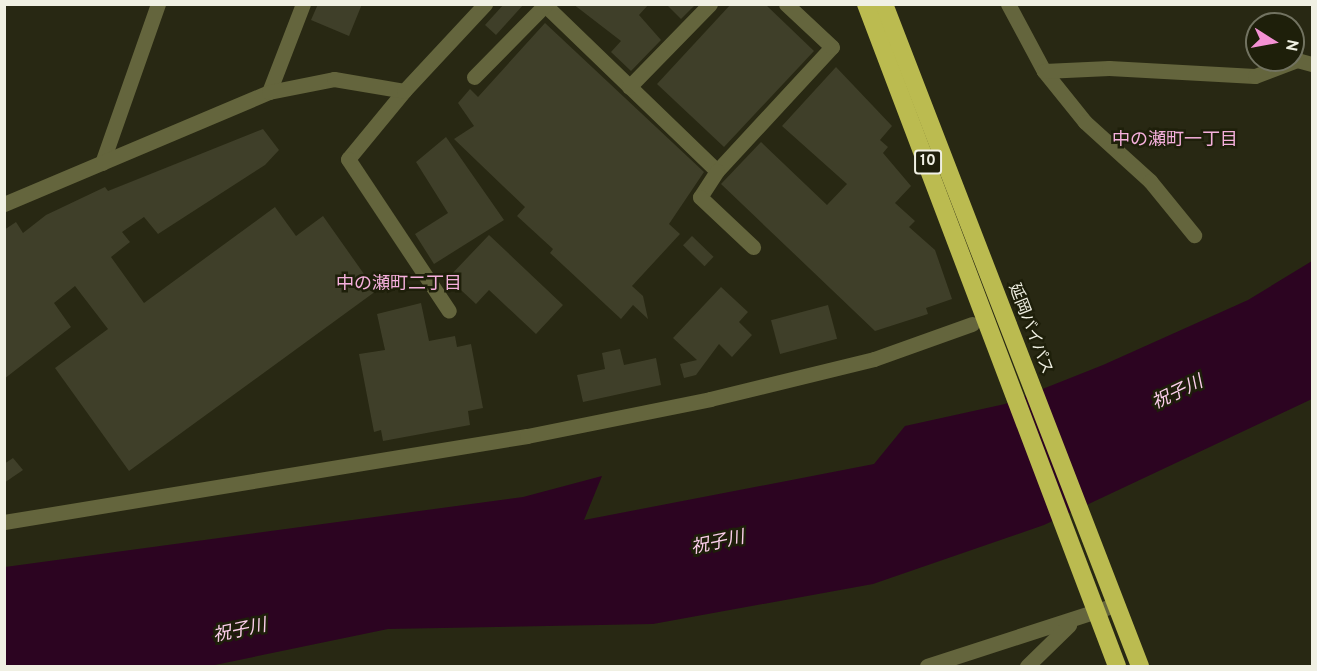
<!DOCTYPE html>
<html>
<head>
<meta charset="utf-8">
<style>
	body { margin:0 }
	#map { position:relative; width:1317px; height:671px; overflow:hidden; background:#282813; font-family:Overpass,"Noto Sans JP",sans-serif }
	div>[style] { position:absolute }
	.water>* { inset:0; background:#2c0421 }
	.building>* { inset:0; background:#3f3f29; transform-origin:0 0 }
	.minor>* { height:15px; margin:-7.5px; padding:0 7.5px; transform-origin:7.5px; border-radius:7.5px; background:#64653d }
	.highway>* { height:18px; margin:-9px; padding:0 9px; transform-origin:9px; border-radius:9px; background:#bbbb50 }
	span { translate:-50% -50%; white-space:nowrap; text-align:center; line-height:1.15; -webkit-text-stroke:5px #1e1f0a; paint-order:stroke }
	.shield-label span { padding:2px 4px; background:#1e1f0a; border:2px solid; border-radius:4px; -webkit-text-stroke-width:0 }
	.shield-label { font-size:15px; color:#f0f0e3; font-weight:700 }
	.street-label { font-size:16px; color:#f0f0e3 }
	.neighbourhood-label { font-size:18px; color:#f5afdc }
	.water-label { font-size:18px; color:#fcceeb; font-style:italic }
	.frame { position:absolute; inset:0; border:6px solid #f0f0e3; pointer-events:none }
	.north { position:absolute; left:1245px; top:12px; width:60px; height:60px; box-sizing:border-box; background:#1e1f0a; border:2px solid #727361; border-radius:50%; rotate:101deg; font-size:16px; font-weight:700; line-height:24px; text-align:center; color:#f0f0e3 }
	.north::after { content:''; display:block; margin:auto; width:21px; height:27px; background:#f491d4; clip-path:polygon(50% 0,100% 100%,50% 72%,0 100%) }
</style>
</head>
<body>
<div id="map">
	<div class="water">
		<i style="clip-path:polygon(1312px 261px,1312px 399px,1044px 525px,873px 584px,653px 624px,388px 629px,210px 666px,5px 666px,5px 567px,523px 497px,602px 476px,584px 520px,874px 464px,905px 426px,1005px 404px,1103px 365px,1248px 300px)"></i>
	</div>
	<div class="building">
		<i style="clip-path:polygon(318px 4px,362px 4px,349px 36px,311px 20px)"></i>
		<i style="clip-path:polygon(504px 4px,524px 4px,496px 35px,485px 25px)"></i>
		<i style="clip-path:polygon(573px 4px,649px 4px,639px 15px,661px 40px,631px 71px,611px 52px,621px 41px)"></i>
		<i style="clip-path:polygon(666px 4px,696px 4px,681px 19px)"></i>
		<i style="clip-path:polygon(731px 4px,765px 4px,814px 51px,724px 147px,657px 84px)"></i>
		<i style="clip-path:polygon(545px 23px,704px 172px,669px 224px,680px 234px,632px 286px,643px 296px,648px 319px,633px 305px,621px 319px,550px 253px,553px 249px,517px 216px,525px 207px,454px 139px,474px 126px,458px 103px,470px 89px,478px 97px)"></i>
		<i style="clip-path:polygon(836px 67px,892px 126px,880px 140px,888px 147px,883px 153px,911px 186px,895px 203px,915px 221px,909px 227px,935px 250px,952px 299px,926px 308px,928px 314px,875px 331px,721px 184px,761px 142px,827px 205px,847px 184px,782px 126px)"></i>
		<i style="clip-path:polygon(263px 129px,279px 150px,265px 165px,158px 234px,144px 217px,122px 232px,130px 242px,111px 257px,144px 303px,275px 207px,296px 236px,323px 216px,376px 291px,129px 471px,55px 368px,108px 329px,75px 286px,54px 303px,71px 327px,4px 379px,4px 230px,16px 222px,23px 233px,46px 215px,105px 187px,108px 191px)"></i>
		<i style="clip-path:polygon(446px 137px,504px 220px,434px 264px,415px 234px,448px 213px,416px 162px)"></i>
		<i style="clip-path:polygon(489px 235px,563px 305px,536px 334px,489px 290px,476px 304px,448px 278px)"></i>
		<i style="left:692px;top:236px;width:30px;height:13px;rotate:44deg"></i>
		<i style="clip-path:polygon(721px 287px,748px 312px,739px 322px,752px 335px,732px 357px,719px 344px,696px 375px,684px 378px,680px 364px,697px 360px,673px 338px)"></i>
		<i style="clip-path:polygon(421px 303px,429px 341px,455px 336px,457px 347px,471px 344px,483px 408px,468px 411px,470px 425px,383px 441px,381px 430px,374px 432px,359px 354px,385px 350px,377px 314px)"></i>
		<i style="left:828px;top:305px;width:35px;height:59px;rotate:75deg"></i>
		<i style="clip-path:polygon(620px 349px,624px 365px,656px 358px,661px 385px,583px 402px,577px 375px,605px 369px,602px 353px)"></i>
		<i style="clip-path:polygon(13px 458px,23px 470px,4px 483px,4px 464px)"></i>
	</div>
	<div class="minor">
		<i style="left:544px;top:4px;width:240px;rotate:44deg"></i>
		<i style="left:717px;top:171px;width:169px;rotate:-47.2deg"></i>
		<i style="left:832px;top:47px;width:63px;rotate:-136.9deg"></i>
		<i style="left:1008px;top:4px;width:76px;rotate:61.8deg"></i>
		<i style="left:1044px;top:71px;width:65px;rotate:51.2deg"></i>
		<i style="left:1085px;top:122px;width:88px;rotate:42.2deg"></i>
		<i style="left:1150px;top:181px;width:70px;rotate:50.8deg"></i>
		<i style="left:1044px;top:71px;width:65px;rotate:-2.6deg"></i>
		<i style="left:1109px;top:68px;width:146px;rotate:3.1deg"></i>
		<i style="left:1255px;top:76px;width:45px;rotate:-20.9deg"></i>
		<i style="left:1297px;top:60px;width:16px;rotate:15deg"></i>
		<i style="left:474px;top:77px;width:101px;rotate:-45.4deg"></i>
		<i style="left:629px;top:87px;width:116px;rotate:-45.7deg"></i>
		<i style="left:404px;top:91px;width:88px;rotate:129.5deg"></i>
		<i style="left:348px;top:159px;width:182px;rotate:56.4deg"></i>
		<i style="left:269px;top:92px;width:94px;rotate:-68.9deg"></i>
		<i style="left:102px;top:163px;width:169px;rotate:-70.6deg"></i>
		<i style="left:717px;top:171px;width:31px;rotate:123deg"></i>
		<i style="left:700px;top:197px;width:73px;rotate:43.3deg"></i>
		<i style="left:4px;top:204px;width:288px;rotate:-22.9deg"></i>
		<i style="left:269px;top:92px;width:66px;rotate:-11.3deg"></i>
		<i style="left:334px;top:79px;width:71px;rotate:9.7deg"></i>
		<i style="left:404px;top:91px;width:119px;rotate:-47deg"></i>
		<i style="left:4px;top:522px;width:530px;rotate:-9.34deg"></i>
		<i style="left:527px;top:436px;width:187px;rotate:-11.4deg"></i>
		<i style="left:710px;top:399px;width:169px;rotate:-13.7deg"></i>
		<i style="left:874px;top:359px;width:104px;rotate:-19.7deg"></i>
		<i style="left:927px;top:666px;width:198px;rotate:-18deg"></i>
		<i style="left:1027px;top:666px;width:59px;rotate:-44.3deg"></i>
	</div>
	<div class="highway">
		<i style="left:866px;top:4px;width:708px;rotate:69.24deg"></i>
		<i style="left:884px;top:4px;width:710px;rotate:68.86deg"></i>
	</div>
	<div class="shield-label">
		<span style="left:928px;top:162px">10</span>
	</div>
	<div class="street-label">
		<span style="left:1030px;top:329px;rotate:69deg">延岡バイパス</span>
	</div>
	<div class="neighbourhood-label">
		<span style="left:1175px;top:141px">中の瀬町一丁目</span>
		<span style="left:399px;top:285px">中の瀬町二丁目</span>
	</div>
	<div class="water-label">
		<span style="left:1178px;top:394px;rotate:-26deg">祝子川</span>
		<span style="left:718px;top:544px;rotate:-12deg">祝子川</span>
		<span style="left:240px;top:632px;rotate:-12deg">祝子川</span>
	</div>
	<div class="frame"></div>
	<div class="north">N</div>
</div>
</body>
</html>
